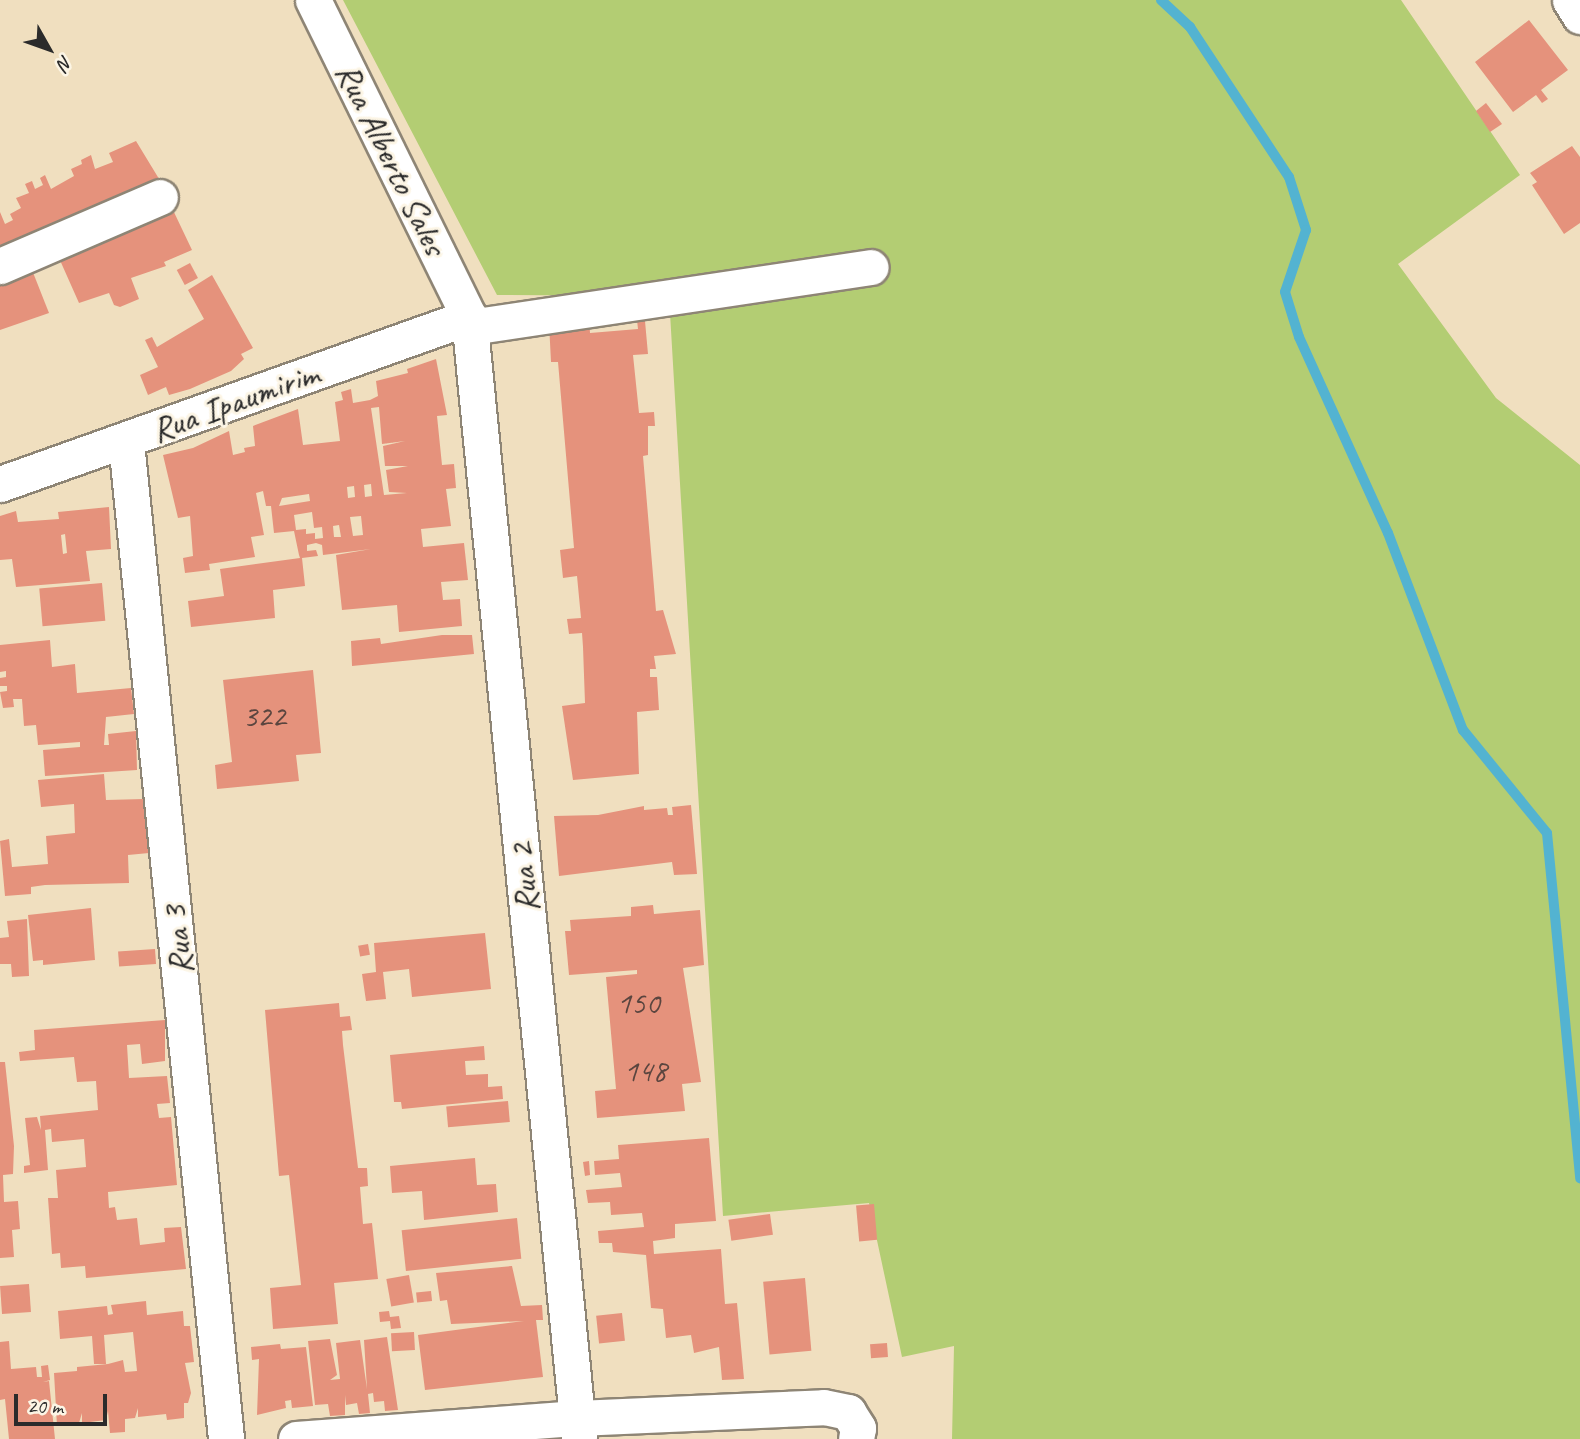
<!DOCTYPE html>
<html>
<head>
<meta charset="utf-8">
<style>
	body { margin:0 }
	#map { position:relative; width:1580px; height:1439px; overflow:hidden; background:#f0dfbf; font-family:Caveat,sans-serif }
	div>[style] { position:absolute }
	.green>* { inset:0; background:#b3cd73 }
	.stream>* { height:10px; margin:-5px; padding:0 5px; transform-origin:5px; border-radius:5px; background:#53b3d1 }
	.building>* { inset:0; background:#e5927c; transform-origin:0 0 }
	.roads { filter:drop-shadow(2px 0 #8e8575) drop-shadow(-2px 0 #8e8575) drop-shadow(0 2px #8e8575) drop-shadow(0 -2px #8e8575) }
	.minor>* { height:35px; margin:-17.5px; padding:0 17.5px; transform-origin:17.5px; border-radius:17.5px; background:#fff }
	span { translate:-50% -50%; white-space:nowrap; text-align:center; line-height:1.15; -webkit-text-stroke:6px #fcf5e5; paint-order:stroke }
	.number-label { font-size:32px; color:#5a453f }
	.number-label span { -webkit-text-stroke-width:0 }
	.street-label { font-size:35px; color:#2b2b2b }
	.north { position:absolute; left:14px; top:14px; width:70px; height:70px; -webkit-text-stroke:5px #fcf5e5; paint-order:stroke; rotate:130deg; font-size:19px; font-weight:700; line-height:28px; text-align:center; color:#2b2b2b }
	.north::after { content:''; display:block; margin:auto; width:24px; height:32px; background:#2b2b2b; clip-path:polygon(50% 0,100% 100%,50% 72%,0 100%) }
	.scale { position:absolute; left:14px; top:1394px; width:93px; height:32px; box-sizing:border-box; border:4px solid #2b2b2b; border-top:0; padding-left:9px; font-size:21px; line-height:24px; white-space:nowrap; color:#2b2b2b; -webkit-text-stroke:5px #fcf5e5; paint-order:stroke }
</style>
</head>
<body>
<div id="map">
	<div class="green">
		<i style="clip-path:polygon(343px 0,1401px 0,1520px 175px,1398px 264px,1496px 398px,1580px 465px,1580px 1439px,952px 1439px,954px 1346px,902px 1357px,869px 1203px,723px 1216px,669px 296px,497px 295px)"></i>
	</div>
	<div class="stream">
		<i style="left:1161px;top:0;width:40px;rotate:43deg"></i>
		<i style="left:1190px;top:27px;width:180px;rotate:56.6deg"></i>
		<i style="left:1289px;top:177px;width:56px;rotate:72.2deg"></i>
		<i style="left:1306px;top:230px;width:65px;rotate:108.7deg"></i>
		<i style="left:1285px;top:292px;width:47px;rotate:72.7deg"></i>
		<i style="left:1299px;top:337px;width:215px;rotate:65.6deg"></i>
		<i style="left:1388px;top:533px;width:211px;rotate:69.2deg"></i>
		<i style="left:1463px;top:730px;width:133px;rotate:50.8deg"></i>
		<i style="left:1547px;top:833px;width:347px;rotate:84.5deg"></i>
	</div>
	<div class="building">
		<i style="clip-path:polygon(1529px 20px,1568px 70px,1541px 90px,1548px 99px,1542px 103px,1536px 95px,1513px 112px,1475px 62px)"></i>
		<i style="clip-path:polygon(1486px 103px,1502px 124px,1490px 132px,1476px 111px)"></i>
		<i style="clip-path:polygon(136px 141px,167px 192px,38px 246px,32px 233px,12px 241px,17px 254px,0 261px,0 212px,5px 224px,13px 220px,10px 214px,21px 208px,16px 198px,29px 193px,25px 184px,32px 181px,35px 189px,43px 185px,40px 178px,45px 175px,51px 189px,74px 176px,71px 169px,82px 164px,81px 160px,91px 155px,95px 169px,113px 162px,109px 153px)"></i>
		<i style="clip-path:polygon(1572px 146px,1580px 157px,1580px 223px,1564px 234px,1532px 185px,1537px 182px,1530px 173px)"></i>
		<i style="clip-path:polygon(172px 208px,192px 250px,164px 262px,166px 266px,131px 278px,139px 299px,120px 307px,114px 305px,109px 293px,79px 303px,59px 258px,112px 235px,113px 238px)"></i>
		<i style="left:190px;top:263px;width:17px;height:15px;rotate:62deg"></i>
		<i style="clip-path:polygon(32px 270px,49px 313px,0 330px,0 284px)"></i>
		<i style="clip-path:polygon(212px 275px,253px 348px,241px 354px,244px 359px,231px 371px,190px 389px,169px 395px,166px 387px,148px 395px,140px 375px,158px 367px,145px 340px,152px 337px,157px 347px,204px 319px,188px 290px)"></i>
		<i style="clip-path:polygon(644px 310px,648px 354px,633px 355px,639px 413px,654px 412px,655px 426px,648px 426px,648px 455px,643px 456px,656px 611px,663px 610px,676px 654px,654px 656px,656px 669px,650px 669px,650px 677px,657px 677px,659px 710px,637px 712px,639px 774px,573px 780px,562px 706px,585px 703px,583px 647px,582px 633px,569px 634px,567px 619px,581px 618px,577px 576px,563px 578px,560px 550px,574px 548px,558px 362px,551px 362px,549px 323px,589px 318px,590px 333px,638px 329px,636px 311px)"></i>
		<i style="clip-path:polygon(evenodd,436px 359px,447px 415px,437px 416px,442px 465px,454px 464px,456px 488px,446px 489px,451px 526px,421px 529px,423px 547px,464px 543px,468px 580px,441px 582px,443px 600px,460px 599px,462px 626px,399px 632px,397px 605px,342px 610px,336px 555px,371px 549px,323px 555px,322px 545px,316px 543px,307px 545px,307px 551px,316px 550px,318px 556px,302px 558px,305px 586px,273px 590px,275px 618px,191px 627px,188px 601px,224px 596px,220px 569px,300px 558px,299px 555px,294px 531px,274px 533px,271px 506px,266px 506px,263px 491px,256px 493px,264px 535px,251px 537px,255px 557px,209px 564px,210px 570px,185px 573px,183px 558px,193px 556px,190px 516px,178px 518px,163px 455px,193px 448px,229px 431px,233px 455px,245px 452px,244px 448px,255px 446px,253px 426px,298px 409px,303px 445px,340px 441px,335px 402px,343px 400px,341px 392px,351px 389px,353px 403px,370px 400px,378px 396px,376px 381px,408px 373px,407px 369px,436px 359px,379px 407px,382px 444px,405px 441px,383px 446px,385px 466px,408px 466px,386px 470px,389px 492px,407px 493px,384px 495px,371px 408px,379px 407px,436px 359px,371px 484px,372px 496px,365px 497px,364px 485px,371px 484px,436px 359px,354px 486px,355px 497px,348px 498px,347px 487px,354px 486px,436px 359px,309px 494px,310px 501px,279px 506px,282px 498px,309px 494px,436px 359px,312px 512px,314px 528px,322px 527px,323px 538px,315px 539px,315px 533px,306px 534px,306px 529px,296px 530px,294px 515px,312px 512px,436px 359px,361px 516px,363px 535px,353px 536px,350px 517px,361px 516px,436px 359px,339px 525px,341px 537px,334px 537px,333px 526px,339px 525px)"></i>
		<i style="clip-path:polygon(evenodd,109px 507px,111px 549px,86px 551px,90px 581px,16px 587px,12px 559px,0 560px,0 516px,16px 511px,18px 522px,59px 519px,58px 512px,109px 507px,65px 534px,67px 553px,63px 554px,61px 535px,65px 534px)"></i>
		<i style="left:102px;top:583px;width:38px;height:63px;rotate:85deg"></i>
		<i style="clip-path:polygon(442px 635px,472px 635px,474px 654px,352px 666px,351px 641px,380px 638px,381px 644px)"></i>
		<i style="clip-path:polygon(50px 640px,52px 667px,75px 664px,77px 693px,131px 688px,134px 714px,106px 717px,104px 745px,109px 745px,108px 734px,136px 731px,137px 770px,45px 776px,43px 750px,80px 747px,80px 742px,38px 745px,36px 725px,24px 726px,22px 699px,13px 699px,14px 707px,3px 708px,0 692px,7px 691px,7px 686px,0 686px,0 678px,6px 677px,6px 671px,0 672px,0 645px)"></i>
		<i style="clip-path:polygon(313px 670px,321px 753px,296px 755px,299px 781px,217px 789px,215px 765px,232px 762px,223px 680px)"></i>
		<i style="clip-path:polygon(104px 774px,106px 800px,144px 799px,149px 853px,128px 855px,129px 883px,45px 885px,31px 887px,31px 894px,5px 896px,0 841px,9px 839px,12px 867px,48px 864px,46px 836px,75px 833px,74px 804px,41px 807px,38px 780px)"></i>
		<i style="clip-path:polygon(691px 805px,697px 874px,674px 875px,672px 862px,559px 876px,554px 816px,598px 815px,644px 806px,644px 810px,667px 808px,668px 815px,673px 815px,672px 807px)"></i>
		<i style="clip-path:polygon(653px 905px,654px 914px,700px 910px,704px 965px,683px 968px,701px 1082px,682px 1084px,685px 1111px,597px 1118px,595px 1091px,616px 1089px,606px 977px,637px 974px,637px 970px,569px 975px,565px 931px,571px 931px,570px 920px,631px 916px,631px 907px)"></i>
		<i style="clip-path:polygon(91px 908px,95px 960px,43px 965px,43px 960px,33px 961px,28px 915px)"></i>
		<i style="clip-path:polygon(27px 919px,29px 976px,12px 977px,11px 964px,0 964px,0 938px,9px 937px,7px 921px)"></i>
		<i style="clip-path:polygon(485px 933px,491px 989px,412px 997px,409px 969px,383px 972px,386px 999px,366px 1001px,362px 974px,376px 972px,374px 943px)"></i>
		<i style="left:368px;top:944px;width:11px;height:10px;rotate:80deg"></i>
		<i style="left:155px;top:949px;width:15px;height:37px;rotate:86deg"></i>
		<i style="clip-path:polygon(339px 1003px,340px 1017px,350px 1016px,352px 1030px,342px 1031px,343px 1045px,358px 1168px,367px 1168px,368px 1186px,360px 1187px,363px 1224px,372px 1223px,378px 1279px,334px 1283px,338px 1324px,273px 1329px,270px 1288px,301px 1285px,289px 1175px,279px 1176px,265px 1010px)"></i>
		<i style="clip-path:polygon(165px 1020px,165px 1061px,142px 1064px,140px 1044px,127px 1045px,129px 1078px,167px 1076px,170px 1103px,157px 1104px,159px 1118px,171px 1117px,177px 1185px,108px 1192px,109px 1208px,115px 1207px,117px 1220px,137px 1218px,140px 1245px,165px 1242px,164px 1228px,181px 1227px,186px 1269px,86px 1278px,85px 1266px,61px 1268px,60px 1253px,52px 1254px,48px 1198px,58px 1198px,56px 1170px,86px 1167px,84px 1139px,52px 1142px,51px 1129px,45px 1130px,48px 1170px,24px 1173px,24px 1166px,30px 1165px,25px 1118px,37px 1117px,41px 1130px,40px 1116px,98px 1110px,96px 1081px,77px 1082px,74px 1057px,20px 1061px,19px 1052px,35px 1050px,34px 1030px)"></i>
		<i style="clip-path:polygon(484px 1046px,485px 1060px,465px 1061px,466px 1075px,488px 1074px,488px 1087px,502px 1086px,503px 1099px,402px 1109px,401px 1102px,394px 1102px,390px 1055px)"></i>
		<i style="clip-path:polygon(0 1062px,5px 1062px,14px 1146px,13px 1174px,3px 1175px,4px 1202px,18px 1201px,20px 1229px,12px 1230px,14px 1257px,0 1258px)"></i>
		<i style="left:508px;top:1101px;width:21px;height:62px;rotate:85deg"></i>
		<i style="clip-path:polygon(709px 1138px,716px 1221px,675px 1224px,675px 1238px,653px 1241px,654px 1254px,721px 1249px,725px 1304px,737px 1303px,744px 1379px,722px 1380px,719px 1347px,694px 1353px,691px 1335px,666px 1338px,663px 1309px,651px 1308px,646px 1255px,613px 1252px,612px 1243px,599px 1243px,598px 1231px,644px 1227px,642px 1213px,611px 1215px,610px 1202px,588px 1203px,586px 1190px,622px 1187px,620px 1173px,595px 1175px,594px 1161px,619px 1159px,618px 1145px)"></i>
		<i style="clip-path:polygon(475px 1158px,477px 1185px,496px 1184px,498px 1212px,424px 1220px,422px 1191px,392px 1193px,390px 1166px)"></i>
		<i style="clip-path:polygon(589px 1161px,590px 1175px,585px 1176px,583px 1162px)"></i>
		<i style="left:874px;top:1204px;width:36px;height:18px;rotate:85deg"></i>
		<i style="left:770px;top:1214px;width:21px;height:42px;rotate:82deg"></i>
		<i style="left:517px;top:1218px;width:41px;height:116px;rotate:84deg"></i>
		<i style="clip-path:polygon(512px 1266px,521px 1306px,542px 1305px,543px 1320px,536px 1320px,543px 1377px,425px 1390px,418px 1335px,524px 1321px,451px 1324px,447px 1300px,440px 1301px,436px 1273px)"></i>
		<i style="left:409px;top:1275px;width:28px;height:23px;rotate:80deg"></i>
		<i style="left:805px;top:1278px;width:73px;height:42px;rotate:85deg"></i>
		<i style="left:29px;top:1284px;width:28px;height:29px;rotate:86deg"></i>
		<i style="left:431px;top:1291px;width:10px;height:15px;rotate:84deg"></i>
		<i style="clip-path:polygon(146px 1301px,147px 1315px,183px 1311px,184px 1326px,190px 1326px,194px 1362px,185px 1363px,191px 1393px,188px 1403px,184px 1403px,184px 1418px,167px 1420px,166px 1414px,138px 1417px,138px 1408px,135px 1418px,125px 1419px,125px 1432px,110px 1433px,108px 1411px,106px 1420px,82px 1423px,82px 1413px,79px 1423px,57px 1426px,54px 1373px,77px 1371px,77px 1367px,108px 1364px,123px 1360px,125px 1372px,137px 1371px,133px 1332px,104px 1335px,106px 1364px,94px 1364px,92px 1336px,60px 1339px,58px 1311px,107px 1306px,108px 1315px,113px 1314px,111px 1305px)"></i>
		<i style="clip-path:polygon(389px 1311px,390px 1317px,399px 1316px,401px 1328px,391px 1329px,390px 1321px,380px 1322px,379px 1312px)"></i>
		<i style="left:622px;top:1313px;width:28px;height:26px;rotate:84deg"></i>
		<i style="left:414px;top:1332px;width:18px;height:23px;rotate:87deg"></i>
		<i style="clip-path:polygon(387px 1337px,398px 1410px,385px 1411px,384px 1401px,374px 1402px,373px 1393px,368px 1394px,370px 1413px,359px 1414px,357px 1403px,346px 1405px,345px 1395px,345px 1415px,330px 1416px,328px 1404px,315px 1405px,308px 1341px,330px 1339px,337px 1375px,330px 1380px,340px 1379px,336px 1343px,360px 1340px,367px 1389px,364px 1340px)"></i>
		<i style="clip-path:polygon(9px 1341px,11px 1369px,36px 1367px,37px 1377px,42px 1377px,41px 1366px,48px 1365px,50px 1380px,43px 1382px,49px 1381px,55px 1439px,9px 1439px,5px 1399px,0 1400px,0 1342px)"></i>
		<i style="left:887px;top:1343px;width:14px;height:17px;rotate:86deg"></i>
		<i style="clip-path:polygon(280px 1344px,281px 1349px,306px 1347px,313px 1406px,292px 1408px,291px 1400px,285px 1401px,286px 1408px,257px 1415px,259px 1359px,252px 1360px,251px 1347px)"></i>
	</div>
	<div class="roads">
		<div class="minor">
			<i style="left:313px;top:0;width:353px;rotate:63.8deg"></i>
			<i style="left:469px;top:317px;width:1127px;rotate:84.4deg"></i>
			<i style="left:1570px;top:0;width:19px;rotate:58deg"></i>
			<i style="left:0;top:266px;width:174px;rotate:-23.3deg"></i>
			<i style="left:470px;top:327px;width:405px;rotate:-8.5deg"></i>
			<i style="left:126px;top:442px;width:1002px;rotate:84.27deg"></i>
			<i style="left:0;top:484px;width:498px;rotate:-19.6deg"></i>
			<i style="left:296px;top:1439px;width:282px;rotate:-4.3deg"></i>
			<i style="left:577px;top:1418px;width:247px;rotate:-2.5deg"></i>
			<i style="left:824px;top:1407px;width:25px;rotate:12deg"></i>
			<i style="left:848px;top:1412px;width:19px;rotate:58deg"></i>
			<i style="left:858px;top:1428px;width:11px;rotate:100deg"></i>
		</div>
	</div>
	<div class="number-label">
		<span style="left:264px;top:716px">322</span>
		<span style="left:638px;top:1003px">150</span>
		<span style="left:645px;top:1071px">148</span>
	</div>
	<div class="street-label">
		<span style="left:391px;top:159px;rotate:64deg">Rua Alberto Sales</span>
		<span style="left:235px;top:402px;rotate:-20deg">Rua Ipaumirim</span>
		<span style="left:524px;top:878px;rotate:-96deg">Rua 2</span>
		<span style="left:178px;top:940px;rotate:-96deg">Rua 3</span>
	</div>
	<div class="north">N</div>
	<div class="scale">20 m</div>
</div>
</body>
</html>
